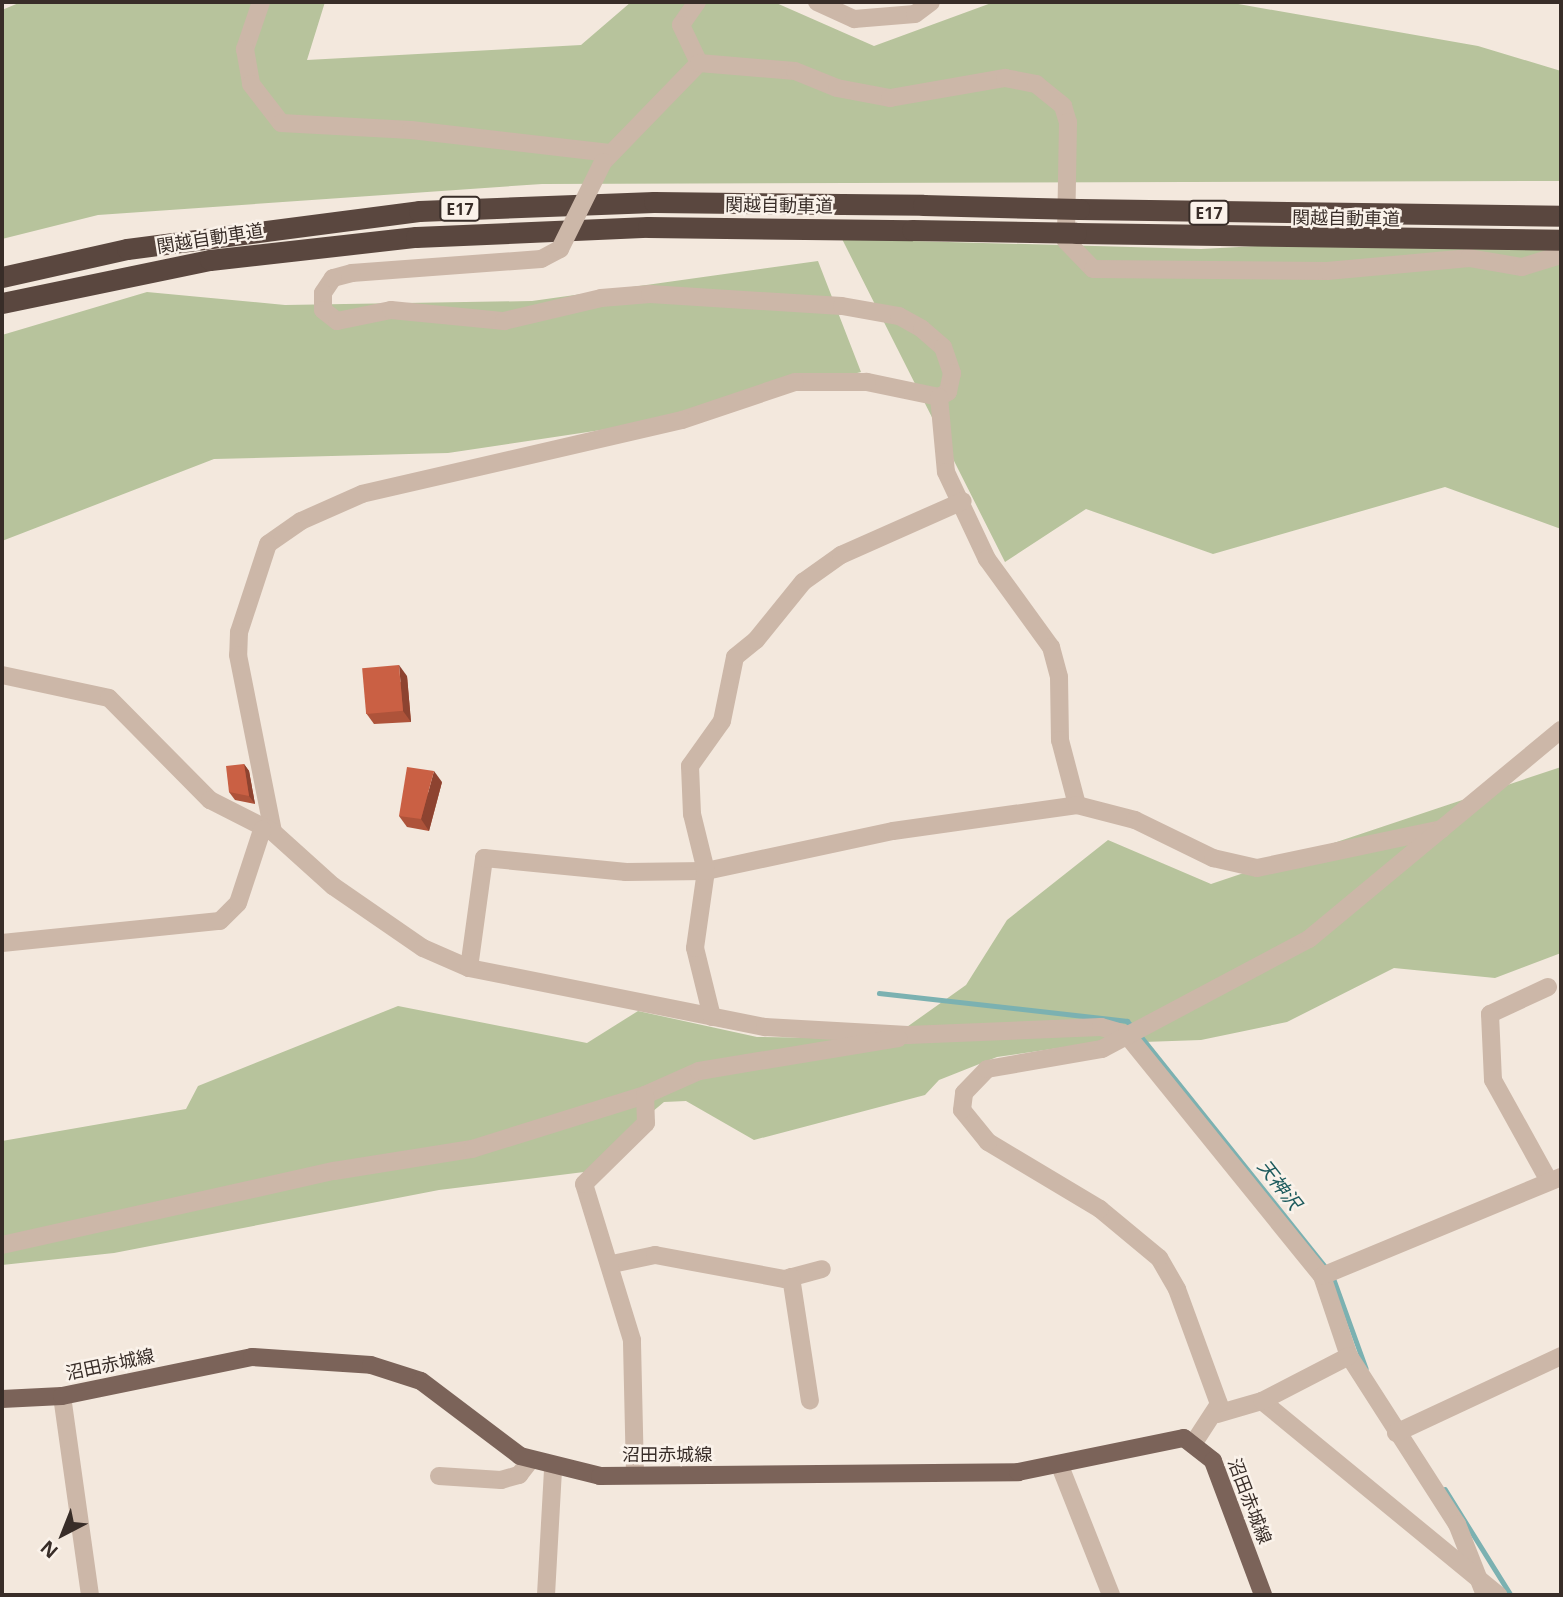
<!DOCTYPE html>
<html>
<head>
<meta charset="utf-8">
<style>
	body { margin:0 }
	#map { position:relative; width:1563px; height:1597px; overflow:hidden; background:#f3e8dd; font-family:"Open Sans","Noto Sans JP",sans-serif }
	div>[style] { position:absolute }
	.green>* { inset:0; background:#b7c39c }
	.stream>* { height:4.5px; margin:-2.25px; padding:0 2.25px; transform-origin:2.25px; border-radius:2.25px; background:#7bb1b1 }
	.minor>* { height:18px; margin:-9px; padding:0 9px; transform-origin:9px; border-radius:9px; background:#ccb7a8 }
	.major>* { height:18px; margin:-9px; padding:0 9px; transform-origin:9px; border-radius:9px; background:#7b6359 }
	.highway>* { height:21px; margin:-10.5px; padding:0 10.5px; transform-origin:10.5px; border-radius:10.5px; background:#5a473f }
	.minor-bridge>* { height:18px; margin:-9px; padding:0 9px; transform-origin:9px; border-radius:9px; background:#ccb7a8 }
	.highway-bridge>* { height:21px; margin:-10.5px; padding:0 10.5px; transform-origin:10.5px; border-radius:10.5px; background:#5a473f }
	.wall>* { inset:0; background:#ae533a }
	.shaded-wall>* { inset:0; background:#8d4330 }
	.building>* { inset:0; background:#ca6044; transform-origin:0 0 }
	span { translate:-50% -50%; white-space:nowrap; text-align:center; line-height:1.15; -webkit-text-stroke:5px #faf2ea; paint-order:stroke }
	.shield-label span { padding:2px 5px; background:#faf2ea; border:2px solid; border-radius:5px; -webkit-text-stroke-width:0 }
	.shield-label { font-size:16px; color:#382d28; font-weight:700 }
	.street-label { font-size:18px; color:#382d28 }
	.water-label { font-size:19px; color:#1c5a5c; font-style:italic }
	.frame { position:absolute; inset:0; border:4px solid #382d28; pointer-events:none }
	.north { position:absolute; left:28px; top:1499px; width:70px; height:70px; -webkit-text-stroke:5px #faf2ea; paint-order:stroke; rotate:222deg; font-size:19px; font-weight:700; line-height:28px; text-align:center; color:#382d28 }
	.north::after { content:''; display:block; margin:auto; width:24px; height:32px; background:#382d28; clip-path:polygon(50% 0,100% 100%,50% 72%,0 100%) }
</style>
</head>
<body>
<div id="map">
	<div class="green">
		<i style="clip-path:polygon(21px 2px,325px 2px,307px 60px,581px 45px,631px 2px,774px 2px,874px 46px,994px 2px,1227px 2px,1478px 46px,1561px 71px,1561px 181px,542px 184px,98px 215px,2px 239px,2px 10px)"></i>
		<i style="clip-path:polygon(1561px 230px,1561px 529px,1445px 487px,1213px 554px,1086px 509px,1005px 562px,842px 239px,1201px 249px)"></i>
		<i style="clip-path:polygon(818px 261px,861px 372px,681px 418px,448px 453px,214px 459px,2px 541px,2px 335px,147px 292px,285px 305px,532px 301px)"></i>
		<i style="clip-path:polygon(1561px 767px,1561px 953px,1495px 978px,1394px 968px,1287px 1022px,1201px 1040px,1086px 1044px,997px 1057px,939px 1080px,925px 1095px,754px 1140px,686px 1101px,664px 1102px,627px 1133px,600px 1170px,439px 1190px,114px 1253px,2px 1265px,2px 1141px,186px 1109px,198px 1086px,398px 1006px,587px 1043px,638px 1011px,757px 1037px,890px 1039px,966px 985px,1007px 920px,1108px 840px,1211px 884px)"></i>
	</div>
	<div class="stream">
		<i style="left:879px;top:993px;width:250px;rotate:6.4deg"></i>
		<i style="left:1127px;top:1021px;width:8px;rotate:45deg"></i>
		<i style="left:1139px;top:1034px;width:302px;rotate:51.3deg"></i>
		<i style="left:1333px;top:1277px;width:97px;rotate:70.1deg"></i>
		<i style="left:1445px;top:1489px;width:125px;rotate:58.1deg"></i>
	</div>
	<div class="minor">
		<i style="left:261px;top:2px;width:50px;rotate:108.8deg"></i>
		<i style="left:245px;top:49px;width:36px;rotate:80deg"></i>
		<i style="left:251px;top:84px;width:49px;rotate:52.4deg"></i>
		<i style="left:281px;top:123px;width:130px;rotate:3.1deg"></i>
		<i style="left:411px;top:130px;width:200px;rotate:6.6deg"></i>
		<i style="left:697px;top:2px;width:28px;rotate:125deg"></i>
		<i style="left:681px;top:25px;width:42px;rotate:64.7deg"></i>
		<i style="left:817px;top:2px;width:41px;rotate:24.7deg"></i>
		<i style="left:854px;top:19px;width:61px;rotate:-4.7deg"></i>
		<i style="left:915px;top:14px;width:20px;rotate:-37deg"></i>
		<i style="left:603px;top:162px;width:138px;rotate:-45.9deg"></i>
		<i style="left:699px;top:63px;width:96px;rotate:4.8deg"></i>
		<i style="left:795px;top:71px;width:45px;rotate:22deg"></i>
		<i style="left:837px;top:88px;width:54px;rotate:10.7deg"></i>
		<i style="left:890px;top:98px;width:117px;rotate:-9.9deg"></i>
		<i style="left:1005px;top:78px;width:32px;rotate:11deg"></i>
		<i style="left:1036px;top:84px;width:35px;rotate:39deg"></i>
		<i style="left:1063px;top:106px;width:17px;rotate:73deg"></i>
		<i style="left:1068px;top:122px;width:119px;rotate:91deg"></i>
		<i style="left:1066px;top:241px;width:39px;rotate:46deg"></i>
		<i style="left:1093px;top:269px;width:234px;rotate:0.5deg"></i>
		<i style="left:1327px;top:271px;width:143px;rotate:-5.2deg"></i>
		<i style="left:1469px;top:258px;width:54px;rotate:9.6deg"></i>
		<i style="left:1522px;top:267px;width:41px;rotate:-17.1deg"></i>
		<i style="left:560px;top:249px;width:21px;rotate:152deg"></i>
		<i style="left:541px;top:259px;width:190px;rotate:175.8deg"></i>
		<i style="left:352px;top:273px;width:20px;rotate:165deg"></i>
		<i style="left:333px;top:278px;width:18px;rotate:124deg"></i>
		<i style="left:323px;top:293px;width:17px;rotate:90deg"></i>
		<i style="left:323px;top:310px;width:18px;rotate:38deg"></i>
		<i style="left:337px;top:321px;width:55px;rotate:-11.5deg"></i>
		<i style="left:391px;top:310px;width:114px;rotate:5.6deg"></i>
		<i style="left:504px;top:321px;width:100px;rotate:-13.3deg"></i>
		<i style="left:601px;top:298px;width:49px;rotate:-4.7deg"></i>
		<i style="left:650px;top:294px;width:192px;rotate:3.6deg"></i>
		<i style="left:842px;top:306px;width:58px;rotate:10deg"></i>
		<i style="left:899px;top:316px;width:26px;rotate:29deg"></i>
		<i style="left:922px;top:329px;width:28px;rotate:41deg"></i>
		<i style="left:943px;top:347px;width:28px;rotate:71deg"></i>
		<i style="left:952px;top:373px;width:19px;rotate:102deg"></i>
		<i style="left:948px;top:392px;width:10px;rotate:151deg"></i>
		<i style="left:939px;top:397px;width:74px;rotate:-168.2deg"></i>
		<i style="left:867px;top:382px;width:72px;rotate:180deg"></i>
		<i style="left:795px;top:382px;width:119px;rotate:161.4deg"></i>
		<i style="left:682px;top:420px;width:328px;rotate:167deg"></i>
		<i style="left:362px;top:494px;width:67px;rotate:156.1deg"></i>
		<i style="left:301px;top:521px;width:40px;rotate:145.1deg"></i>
		<i style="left:268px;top:544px;width:93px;rotate:108.2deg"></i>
		<i style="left:239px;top:632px;width:23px;rotate:92deg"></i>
		<i style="left:238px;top:655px;width:180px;rotate:78.8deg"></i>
		<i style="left:273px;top:832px;width:81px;rotate:42deg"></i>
		<i style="left:333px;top:886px;width:109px;rotate:34.6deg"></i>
		<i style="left:423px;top:948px;width:50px;rotate:23.5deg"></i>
		<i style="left:469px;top:968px;width:302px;rotate:11.3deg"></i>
		<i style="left:765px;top:1027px;width:143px;rotate:3.2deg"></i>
		<i style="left:908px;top:1035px;width:193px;rotate:-2.4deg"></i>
		<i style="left:1101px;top:1027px;width:26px;rotate:16deg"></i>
		<i style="left:1126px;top:1034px;width:311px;rotate:51deg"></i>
		<i style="left:1322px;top:1276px;width:84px;rotate:71.4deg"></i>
		<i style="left:1349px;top:1356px;width:200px;rotate:57.3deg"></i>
		<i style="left:1457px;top:1524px;width:76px;rotate:68.5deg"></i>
		<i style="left:939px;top:397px;width:75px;rotate:84.7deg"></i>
		<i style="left:946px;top:472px;width:96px;rotate:64.8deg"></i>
		<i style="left:987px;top:559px;width:109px;rotate:54deg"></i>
		<i style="left:1051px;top:647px;width:31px;rotate:75deg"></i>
		<i style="left:1059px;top:677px;width:63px;rotate:89.1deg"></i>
		<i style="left:1060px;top:740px;width:67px;rotate:75.3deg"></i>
		<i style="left:2px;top:675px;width:109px;rotate:12.1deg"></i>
		<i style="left:109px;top:698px;width:144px;rotate:45.3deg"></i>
		<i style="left:210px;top:800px;width:71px;rotate:26.9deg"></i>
		<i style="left:2px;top:943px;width:219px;rotate:-5.8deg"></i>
		<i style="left:220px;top:921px;width:25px;rotate:-45deg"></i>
		<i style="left:238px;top:903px;width:77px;rotate:-71.8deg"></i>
		<i style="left:469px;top:968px;width:111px;rotate:-82.2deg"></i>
		<i style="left:484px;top:858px;width:143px;rotate:5.6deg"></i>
		<i style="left:626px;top:872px;width:80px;rotate:-0.7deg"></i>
		<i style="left:706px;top:871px;width:191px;rotate:-12.1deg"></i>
		<i style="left:893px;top:831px;width:186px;rotate:-8deg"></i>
		<i style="left:1077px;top:805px;width:60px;rotate:14.5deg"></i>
		<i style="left:1135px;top:820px;width:87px;rotate:26deg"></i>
		<i style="left:1213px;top:858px;width:45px;rotate:12.8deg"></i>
		<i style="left:1257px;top:868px;width:189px;rotate:-11.9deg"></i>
		<i style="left:1548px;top:987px;width:64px;rotate:155deg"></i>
		<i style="left:1490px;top:1014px;width:66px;rotate:87.4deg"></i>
		<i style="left:1493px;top:1080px;width:115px;rotate:61deg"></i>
		<i style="left:712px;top:1017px;width:71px;rotate:-103.8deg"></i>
		<i style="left:695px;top:948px;width:78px;rotate:-81.9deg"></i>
		<i style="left:706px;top:871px;width:59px;rotate:-103.8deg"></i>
		<i style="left:692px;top:814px;width:48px;rotate:-92.4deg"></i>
		<i style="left:690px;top:766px;width:55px;rotate:-54.6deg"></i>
		<i style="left:722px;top:721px;width:65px;rotate:-78.5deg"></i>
		<i style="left:735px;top:657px;width:27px;rotate:-39deg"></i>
		<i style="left:756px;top:640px;width:75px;rotate:-51deg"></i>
		<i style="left:803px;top:582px;width:47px;rotate:-35.4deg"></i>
		<i style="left:841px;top:555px;width:133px;rotate:-23.9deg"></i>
		<i style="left:2px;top:1245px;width:340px;rotate:-12.6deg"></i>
		<i style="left:334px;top:1171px;width:140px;rotate:-9.1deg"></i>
		<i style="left:472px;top:1149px;width:181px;rotate:-17.3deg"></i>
		<i style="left:645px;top:1095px;width:59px;rotate:-24deg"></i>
		<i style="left:699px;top:1071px;width:202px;rotate:-9.4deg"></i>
		<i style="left:612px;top:1264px;width:44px;rotate:-11.8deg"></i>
		<i style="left:655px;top:1255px;width:132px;rotate:10.5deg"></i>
		<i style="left:785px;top:1279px;width:38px;rotate:-15deg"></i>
		<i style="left:1322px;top:1276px;width:259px;rotate:-22.5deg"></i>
		<i style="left:791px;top:1277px;width:125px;rotate:81.3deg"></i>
		<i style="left:62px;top:1396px;width:201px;rotate:82deg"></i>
		<i style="left:1262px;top:1401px;width:306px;rotate:39.4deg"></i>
		<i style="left:1217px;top:1414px;width:47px;rotate:-16.1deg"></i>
		<i style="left:1262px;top:1401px;width:98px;rotate:-27.3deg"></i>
		<i style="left:1396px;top:1433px;width:182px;rotate:-25deg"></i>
		<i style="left:1195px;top:1441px;width:44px;rotate:-57deg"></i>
		<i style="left:1219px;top:1404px;width:122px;rotate:-110.1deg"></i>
		<i style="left:1177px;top:1289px;width:36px;rotate:-120deg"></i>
		<i style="left:1159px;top:1258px;width:77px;rotate:-140.3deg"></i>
		<i style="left:1100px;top:1209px;width:131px;rotate:-149.1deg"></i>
		<i style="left:988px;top:1142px;width:41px;rotate:-129.1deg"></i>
		<i style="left:962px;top:1110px;width:17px;rotate:-83deg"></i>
		<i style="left:964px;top:1093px;width:33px;rotate:-46deg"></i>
		<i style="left:987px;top:1069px;width:117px;rotate:-9.9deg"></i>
		<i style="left:1102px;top:1049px;width:234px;rotate:-28deg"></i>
		<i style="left:1309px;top:939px;width:327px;rotate:-39.7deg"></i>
		<i style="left:1060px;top:1466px;width:139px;rotate:68.4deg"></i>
		<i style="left:635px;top:1475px;width:135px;rotate:-91.3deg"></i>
		<i style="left:632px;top:1340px;width:163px;rotate:-107.1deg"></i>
		<i style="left:584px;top:1184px;width:87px;rotate:-44.5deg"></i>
		<i style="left:646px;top:1123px;width:28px;rotate:-92deg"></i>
		<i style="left:439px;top:1476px;width:62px;rotate:3.7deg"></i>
		<i style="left:501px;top:1480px;width:19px;rotate:-16deg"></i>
		<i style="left:519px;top:1475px;width:18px;rotate:-52deg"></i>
		<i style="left:546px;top:1595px;width:126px;rotate:-86.8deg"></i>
	</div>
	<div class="major">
		<i style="left:2px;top:1399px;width:60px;rotate:-2.9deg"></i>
		<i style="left:62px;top:1396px;width:194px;rotate:-11.6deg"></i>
		<i style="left:252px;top:1357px;width:119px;rotate:3.8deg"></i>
		<i style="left:371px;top:1365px;width:52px;rotate:17.7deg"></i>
		<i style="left:421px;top:1381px;width:124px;rotate:37.1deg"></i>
		<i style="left:520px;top:1456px;width:82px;rotate:14deg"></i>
		<i style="left:600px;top:1476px;width:418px;rotate:-0.5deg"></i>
		<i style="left:1018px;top:1472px;width:169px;rotate:-11.6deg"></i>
		<i style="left:1184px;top:1438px;width:37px;rotate:38deg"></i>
		<i style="left:1213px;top:1461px;width:143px;rotate:69.5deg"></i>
	</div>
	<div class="highway">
		<i style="left:1079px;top:209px;width:482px;rotate:0.8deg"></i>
		<i style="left:1076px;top:233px;width:485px;rotate:0.8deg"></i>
		<i style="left:2px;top:277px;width:128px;rotate:-12.6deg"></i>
		<i style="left:127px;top:249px;width:294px;rotate:-7.4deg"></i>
		<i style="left:419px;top:211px;width:235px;rotate:-2.2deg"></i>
		<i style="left:654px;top:202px;width:269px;rotate:0.6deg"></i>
		<i style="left:2px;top:303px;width:212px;rotate:-11.7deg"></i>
		<i style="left:210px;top:260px;width:207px;rotate:-6.4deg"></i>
		<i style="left:416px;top:237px;width:232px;rotate:-2.5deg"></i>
		<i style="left:648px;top:227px;width:264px;rotate:0.7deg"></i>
	</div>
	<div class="minor-bridge">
		<i style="left:560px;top:249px;width:97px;rotate:-63.7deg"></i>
	</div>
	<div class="highway-bridge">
		<i style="left:923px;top:205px;width:156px;rotate:1.5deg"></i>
		<i style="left:912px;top:230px;width:164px;rotate:1deg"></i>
	</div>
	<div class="wall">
		<i style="clip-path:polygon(407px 676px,411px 722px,374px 724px,366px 713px)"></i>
		<i style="clip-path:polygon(244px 764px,249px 771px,255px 804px,235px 800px,229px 792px)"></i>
		<i style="clip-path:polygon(442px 782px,429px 831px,407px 827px,399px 816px)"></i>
	</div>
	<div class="shaded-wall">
		<i style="clip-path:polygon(399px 665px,407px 676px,411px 722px,403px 711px)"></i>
		<i style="clip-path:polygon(244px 764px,249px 771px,255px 804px,249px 796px)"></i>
		<i style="clip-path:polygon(434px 771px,442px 782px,429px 831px,421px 819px)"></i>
	</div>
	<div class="building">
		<i style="left:399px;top:665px;width:46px;height:37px;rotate:85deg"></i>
		<i style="clip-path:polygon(244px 764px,249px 796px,229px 792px,226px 766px)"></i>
		<i style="clip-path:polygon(407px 767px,434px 771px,421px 819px,399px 816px)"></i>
	</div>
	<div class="shield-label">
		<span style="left:460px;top:209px">E17</span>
		<span style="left:1209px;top:213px">E17</span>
	</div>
	<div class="street-label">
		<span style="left:779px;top:205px;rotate:1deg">関越自動車道</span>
		<span style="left:1346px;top:218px;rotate:1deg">関越自動車道</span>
		<span style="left:210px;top:238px;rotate:-9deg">関越自動車道</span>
		<span style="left:110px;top:1364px;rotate:-12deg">沼田赤城線</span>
		<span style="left:667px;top:1454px">沼田赤城線</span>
		<span style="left:1250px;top:1501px;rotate:69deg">沼田赤城線</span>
	</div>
	<div class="water-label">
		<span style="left:1279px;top:1185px;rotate:52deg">天神沢</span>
	</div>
	<div class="frame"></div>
	<div class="north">N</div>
</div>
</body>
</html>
